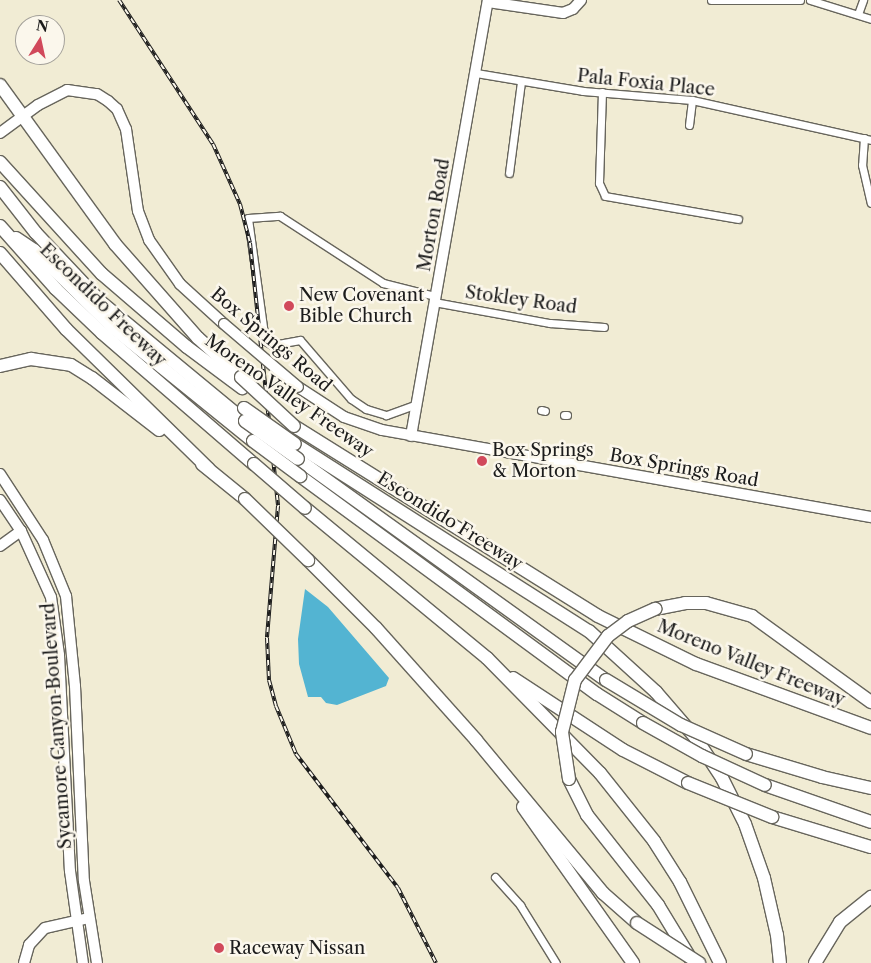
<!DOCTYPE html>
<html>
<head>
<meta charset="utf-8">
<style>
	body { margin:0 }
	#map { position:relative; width:871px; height:963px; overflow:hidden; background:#f1ecd4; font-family:"Libre Caslon Text",serif }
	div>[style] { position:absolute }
	.water>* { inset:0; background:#53b4d2 }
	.roads { filter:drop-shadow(1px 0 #67655c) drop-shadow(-1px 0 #67655c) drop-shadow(0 1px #67655c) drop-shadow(0 -1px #67655c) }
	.street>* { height:7px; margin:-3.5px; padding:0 3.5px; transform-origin:3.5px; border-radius:3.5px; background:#fff }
	.secondary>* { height:10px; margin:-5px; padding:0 5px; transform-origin:5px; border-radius:5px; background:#fff }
	.highway>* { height:12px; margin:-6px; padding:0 6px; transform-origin:6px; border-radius:6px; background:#fff }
	.rail>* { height:4px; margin-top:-2px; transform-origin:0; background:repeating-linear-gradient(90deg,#fbf7ec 0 5.5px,#1c1c1c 0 11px); box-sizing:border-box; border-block:1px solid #1c1c1c }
	.bridges { filter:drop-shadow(1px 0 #67655c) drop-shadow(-1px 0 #67655c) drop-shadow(0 1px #67655c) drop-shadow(0 -1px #67655c) }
	.secondary-bridge>* { height:10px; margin:-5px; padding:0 5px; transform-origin:5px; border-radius:5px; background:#fff }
	.highway-bridge>* { height:12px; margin:-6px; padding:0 6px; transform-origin:6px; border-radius:6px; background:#fff }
	.dots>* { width:14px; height:14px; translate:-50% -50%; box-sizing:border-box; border:2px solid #fbf7ec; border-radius:50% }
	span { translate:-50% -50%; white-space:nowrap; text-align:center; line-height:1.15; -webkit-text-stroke:5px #fbf7ec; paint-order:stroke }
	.street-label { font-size:18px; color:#1c1c1c }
	.poi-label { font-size:18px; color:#1c1c1c }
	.left { translate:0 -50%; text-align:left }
	.north { position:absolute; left:15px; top:15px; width:50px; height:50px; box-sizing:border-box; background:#fbf7ec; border:1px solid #a29f99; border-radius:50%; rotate:10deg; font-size:14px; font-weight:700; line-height:20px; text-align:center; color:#1c1c1c }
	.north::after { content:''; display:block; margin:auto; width:18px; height:22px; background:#d1495b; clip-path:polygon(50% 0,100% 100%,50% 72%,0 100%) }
</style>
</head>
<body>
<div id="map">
	<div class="water">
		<i style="clip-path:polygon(305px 589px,328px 607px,389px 678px,386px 686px,337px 705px,326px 703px,321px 697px,308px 697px,299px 664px,298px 639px)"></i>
	</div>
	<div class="roads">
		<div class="street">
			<i style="left:711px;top:0;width:89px"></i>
			<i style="left:810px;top:0;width:64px;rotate:17.3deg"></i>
			<i style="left:858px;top:14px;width:15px;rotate:-70deg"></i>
			<i style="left:476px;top:73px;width:109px;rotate:9.5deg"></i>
			<i style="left:583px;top:91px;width:109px;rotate:4.7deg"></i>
			<i style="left:692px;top:100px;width:183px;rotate:12.6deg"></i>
			<i style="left:602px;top:92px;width:91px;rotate:91.9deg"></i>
			<i style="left:599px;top:183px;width:14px;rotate:65deg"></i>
			<i style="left:605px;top:196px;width:135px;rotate:9.8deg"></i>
			<i style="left:689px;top:125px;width:25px;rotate:-83deg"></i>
			<i style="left:864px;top:138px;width:27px;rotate:94deg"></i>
			<i style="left:862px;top:165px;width:39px;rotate:77deg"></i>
			<i style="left:509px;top:173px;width:92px;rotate:-82.5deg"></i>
			<i style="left:434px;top:302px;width:118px;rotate:10.3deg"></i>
			<i style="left:550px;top:323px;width:54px;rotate:4.2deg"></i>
			<i style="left:417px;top:404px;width:33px;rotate:160deg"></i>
			<i style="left:386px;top:415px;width:21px;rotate:-163deg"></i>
			<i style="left:366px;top:409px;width:18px;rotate:-146deg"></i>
			<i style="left:351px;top:399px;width:78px;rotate:-130.8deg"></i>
			<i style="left:300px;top:340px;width:28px;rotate:170deg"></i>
			<i style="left:272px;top:345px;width:8px;rotate:-150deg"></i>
			<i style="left:265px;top:341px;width:124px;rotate:-97.9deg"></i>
			<i style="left:248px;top:218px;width:32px;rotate:-4deg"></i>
			<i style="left:280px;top:216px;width:123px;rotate:33deg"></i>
			<i style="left:383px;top:283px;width:54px;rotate:14deg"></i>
			<i style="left:541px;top:410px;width:4px;rotate:14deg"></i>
			<i style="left:564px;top:415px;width:3px"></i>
			<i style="left:495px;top:877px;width:38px;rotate:48deg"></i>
			<i style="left:520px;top:905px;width:68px;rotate:58.2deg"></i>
		</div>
		<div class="secondary">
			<i style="left:488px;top:2px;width:76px;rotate:8.3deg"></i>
			<i style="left:563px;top:13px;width:11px;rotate:-22deg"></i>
			<i style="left:573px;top:9px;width:12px;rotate:-48deg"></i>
			<i style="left:0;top:133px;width:47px;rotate:-36.4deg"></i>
			<i style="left:38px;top:105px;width:33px;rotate:-27deg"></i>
			<i style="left:67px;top:90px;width:30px;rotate:8deg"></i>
			<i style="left:97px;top:94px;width:13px;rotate:32deg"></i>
			<i style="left:108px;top:101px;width:12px;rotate:42deg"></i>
			<i style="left:117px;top:109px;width:22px;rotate:66deg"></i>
			<i style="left:126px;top:129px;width:83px;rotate:81.7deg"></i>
			<i style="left:138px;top:211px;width:31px;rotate:69deg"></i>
			<i style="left:149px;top:240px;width:54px;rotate:54.8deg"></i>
			<i style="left:180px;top:284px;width:59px;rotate:42.3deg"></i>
			<i style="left:298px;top:387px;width:55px;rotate:33.1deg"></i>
			<i style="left:344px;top:417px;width:40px;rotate:18.9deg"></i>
			<i style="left:382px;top:430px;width:497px;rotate:10.1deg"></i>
			<i style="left:411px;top:436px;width:443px;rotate:-80deg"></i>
			<i style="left:0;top:474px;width:79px;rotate:56.9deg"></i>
			<i style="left:43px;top:540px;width:61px;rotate:67.7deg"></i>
			<i style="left:66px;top:596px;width:90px;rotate:84.3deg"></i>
			<i style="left:75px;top:686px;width:195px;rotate:87.4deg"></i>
			<i style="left:84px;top:881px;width:83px;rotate:81deg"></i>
			<i style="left:0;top:500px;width:37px;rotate:56deg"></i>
			<i style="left:21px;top:531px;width:72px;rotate:65.6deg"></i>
			<i style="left:51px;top:597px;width:59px;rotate:82.1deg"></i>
			<i style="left:59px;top:655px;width:216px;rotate:87.1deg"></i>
			<i style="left:70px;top:871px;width:93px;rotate:82deg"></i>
			<i style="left:0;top:546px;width:26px;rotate:-36deg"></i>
			<i style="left:24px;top:963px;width:19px;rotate:-74deg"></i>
			<i style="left:29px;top:945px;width:23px;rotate:-47deg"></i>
			<i style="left:45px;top:928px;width:41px;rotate:-12.7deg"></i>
		</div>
		<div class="highway">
			<i style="left:0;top:85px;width:196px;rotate:54.1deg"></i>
			<i style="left:115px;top:244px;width:125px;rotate:48.6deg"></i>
			<i style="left:198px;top:338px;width:58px;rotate:42.2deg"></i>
			<i style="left:0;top:162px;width:151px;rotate:47.7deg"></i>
			<i style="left:102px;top:274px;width:112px;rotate:40.7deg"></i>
			<i style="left:187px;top:347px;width:69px;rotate:36.7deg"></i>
			<i style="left:0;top:187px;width:58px;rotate:52deg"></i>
			<i style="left:36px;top:233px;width:95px;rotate:46.7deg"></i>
			<i style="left:101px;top:302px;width:187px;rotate:39.6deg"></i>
			<i style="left:0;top:226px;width:84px;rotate:48.4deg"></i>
			<i style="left:56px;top:289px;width:64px;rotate:43.7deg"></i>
			<i style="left:102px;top:333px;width:201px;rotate:40.8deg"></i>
			<i style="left:16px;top:238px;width:22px;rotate:34deg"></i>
			<i style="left:34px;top:250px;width:110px;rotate:44.6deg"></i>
			<i style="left:112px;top:327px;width:181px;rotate:39deg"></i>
			<i style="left:0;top:253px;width:101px;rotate:49deg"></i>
			<i style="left:66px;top:329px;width:200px;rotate:44.4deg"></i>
			<i style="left:0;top:366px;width:32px;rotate:-13deg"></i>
			<i style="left:31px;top:359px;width:40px;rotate:8.5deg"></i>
			<i style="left:71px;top:365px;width:25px;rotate:32deg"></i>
			<i style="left:92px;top:378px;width:85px;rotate:37.8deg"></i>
			<i style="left:294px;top:426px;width:358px;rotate:32deg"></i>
			<i style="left:598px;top:616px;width:109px;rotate:26.1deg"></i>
			<i style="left:696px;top:664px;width:186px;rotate:20.1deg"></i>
			<i style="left:295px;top:444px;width:348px;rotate:32.5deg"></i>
			<i style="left:589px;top:631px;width:91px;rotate:42.3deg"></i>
			<i style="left:656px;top:692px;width:60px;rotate:49.1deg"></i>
			<i style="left:695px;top:737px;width:49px;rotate:56.6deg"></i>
			<i style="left:722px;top:778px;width:51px;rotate:63.4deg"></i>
			<i style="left:745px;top:824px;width:57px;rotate:70.6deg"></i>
			<i style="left:764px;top:878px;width:58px;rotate:77.2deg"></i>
			<i style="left:777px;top:935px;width:28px;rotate:84deg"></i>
			<i style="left:298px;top:459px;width:379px;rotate:35.7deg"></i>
			<i style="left:202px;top:464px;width:55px;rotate:39.1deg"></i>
			<i style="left:300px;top:476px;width:368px;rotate:36.3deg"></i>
			<i style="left:597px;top:694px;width:54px;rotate:32.2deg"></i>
			<i style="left:305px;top:508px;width:236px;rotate:39.5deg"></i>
			<i style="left:487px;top:658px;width:161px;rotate:45.5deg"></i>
			<i style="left:600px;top:773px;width:87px;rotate:51.5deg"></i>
			<i style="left:654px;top:841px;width:49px;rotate:57.6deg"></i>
			<i style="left:680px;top:882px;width:90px;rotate:63.7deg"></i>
			<i style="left:308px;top:560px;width:96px;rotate:45deg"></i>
			<i style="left:376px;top:628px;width:150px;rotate:48.2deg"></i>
			<i style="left:476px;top:740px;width:199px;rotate:50.3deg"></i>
			<i style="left:603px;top:893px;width:45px;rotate:41.4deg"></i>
			<i style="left:655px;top:609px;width:31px;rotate:-11deg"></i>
			<i style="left:685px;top:603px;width:21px"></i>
			<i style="left:706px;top:603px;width:48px;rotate:15.8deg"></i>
			<i style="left:752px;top:616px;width:147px;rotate:35.9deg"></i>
			<i style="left:513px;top:678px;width:131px;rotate:33.2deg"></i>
			<i style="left:623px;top:750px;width:73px;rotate:26.9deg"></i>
			<i style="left:746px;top:754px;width:79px;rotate:16.8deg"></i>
			<i style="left:822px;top:777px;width:50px;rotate:12.7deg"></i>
			<i style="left:569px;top:779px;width:40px;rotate:63.4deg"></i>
			<i style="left:587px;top:815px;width:115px;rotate:51.7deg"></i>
			<i style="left:658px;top:905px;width:66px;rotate:58.7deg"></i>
			<i style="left:765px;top:785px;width:112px;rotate:19.2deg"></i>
			<i style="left:523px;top:807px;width:191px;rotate:54.8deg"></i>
			<i style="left:772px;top:817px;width:103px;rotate:16.9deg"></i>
			<i style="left:815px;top:963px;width:48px;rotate:-58.6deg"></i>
			<i style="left:840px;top:922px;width:40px;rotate:-39deg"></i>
		</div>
	</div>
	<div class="rail">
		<i style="left:119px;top:0;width:172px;rotate:56.9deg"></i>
		<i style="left:213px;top:144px;width:66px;rotate:65.8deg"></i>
		<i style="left:240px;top:204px;width:40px;rotate:75.6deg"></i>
		<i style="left:250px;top:243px;width:264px;rotate:83.9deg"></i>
		<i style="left:278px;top:506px;width:132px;rotate:94.8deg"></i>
		<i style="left:267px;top:638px;width:42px;rotate:87.3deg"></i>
		<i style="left:269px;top:680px;width:27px;rotate:75deg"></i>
		<i style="left:276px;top:706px;width:52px;rotate:67.4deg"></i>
		<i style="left:296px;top:754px;width:168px;rotate:52.7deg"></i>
		<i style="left:398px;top:888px;width:84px;rotate:63.1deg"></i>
	</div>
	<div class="bridges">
		<div class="secondary-bridge">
			<i style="left:224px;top:324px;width:97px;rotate:40.4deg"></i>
		</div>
		<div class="highway-bridge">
			<i style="left:241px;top:377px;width:72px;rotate:42.8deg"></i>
			<i style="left:244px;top:408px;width:62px;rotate:35.2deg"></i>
			<i style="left:245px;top:421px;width:65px;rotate:35.6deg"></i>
			<i style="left:253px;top:441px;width:59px;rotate:36.7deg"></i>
			<i style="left:254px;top:464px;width:67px;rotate:40.8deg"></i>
			<i style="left:245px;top:499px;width:88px;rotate:44.1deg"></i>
			<i style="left:606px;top:680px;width:87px;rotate:31deg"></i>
			<i style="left:681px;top:725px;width:71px;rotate:24deg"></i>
			<i style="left:643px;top:723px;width:68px;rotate:29.2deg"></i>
			<i style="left:702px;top:756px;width:69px;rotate:24.7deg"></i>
			<i style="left:569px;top:779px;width:48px;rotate:-98.5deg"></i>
			<i style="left:562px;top:732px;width:54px;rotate:-76deg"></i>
			<i style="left:575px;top:680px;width:55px;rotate:-53.1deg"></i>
			<i style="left:608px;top:636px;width:25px;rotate:-37deg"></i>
			<i style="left:628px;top:621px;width:30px;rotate:-24deg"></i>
			<i style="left:688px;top:783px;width:91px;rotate:22deg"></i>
			<i style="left:637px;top:923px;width:74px;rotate:32.8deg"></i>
		</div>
	</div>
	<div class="dots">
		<i style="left:289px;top:306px;background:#d1495b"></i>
		<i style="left:482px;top:461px;background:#d1495b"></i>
		<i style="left:219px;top:948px;background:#d1495b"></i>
	</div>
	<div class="street-label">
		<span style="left:646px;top:83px;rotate:6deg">Pala Foxia Place</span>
		<span style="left:434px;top:215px;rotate:-80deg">Morton Road</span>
		<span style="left:521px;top:300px;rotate:8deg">Stokley Road</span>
		<span style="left:103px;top:305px;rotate:44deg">Escondido Freeway</span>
		<span style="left:271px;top:340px;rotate:40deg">Box Springs Road</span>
		<span style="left:289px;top:396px;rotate:35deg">Moreno Valley Freeway</span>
		<span style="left:684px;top:468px;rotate:10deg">Box Springs Road</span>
		<span style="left:450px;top:521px;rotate:32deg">Escondido Freeway</span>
		<span style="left:751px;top:663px;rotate:22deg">Moreno Valley Freeway</span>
		<span style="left:57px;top:726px;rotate:-94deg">Sycamore Canyon Boulevard</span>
	</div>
	<div class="poi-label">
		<span class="left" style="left:299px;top:306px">New Covenant<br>Bible Church</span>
		<span class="left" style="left:492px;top:461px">Box Springs<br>&amp; Morton</span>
		<span class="left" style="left:229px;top:948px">Raceway Nissan</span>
	</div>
	<div class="north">N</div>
</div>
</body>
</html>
